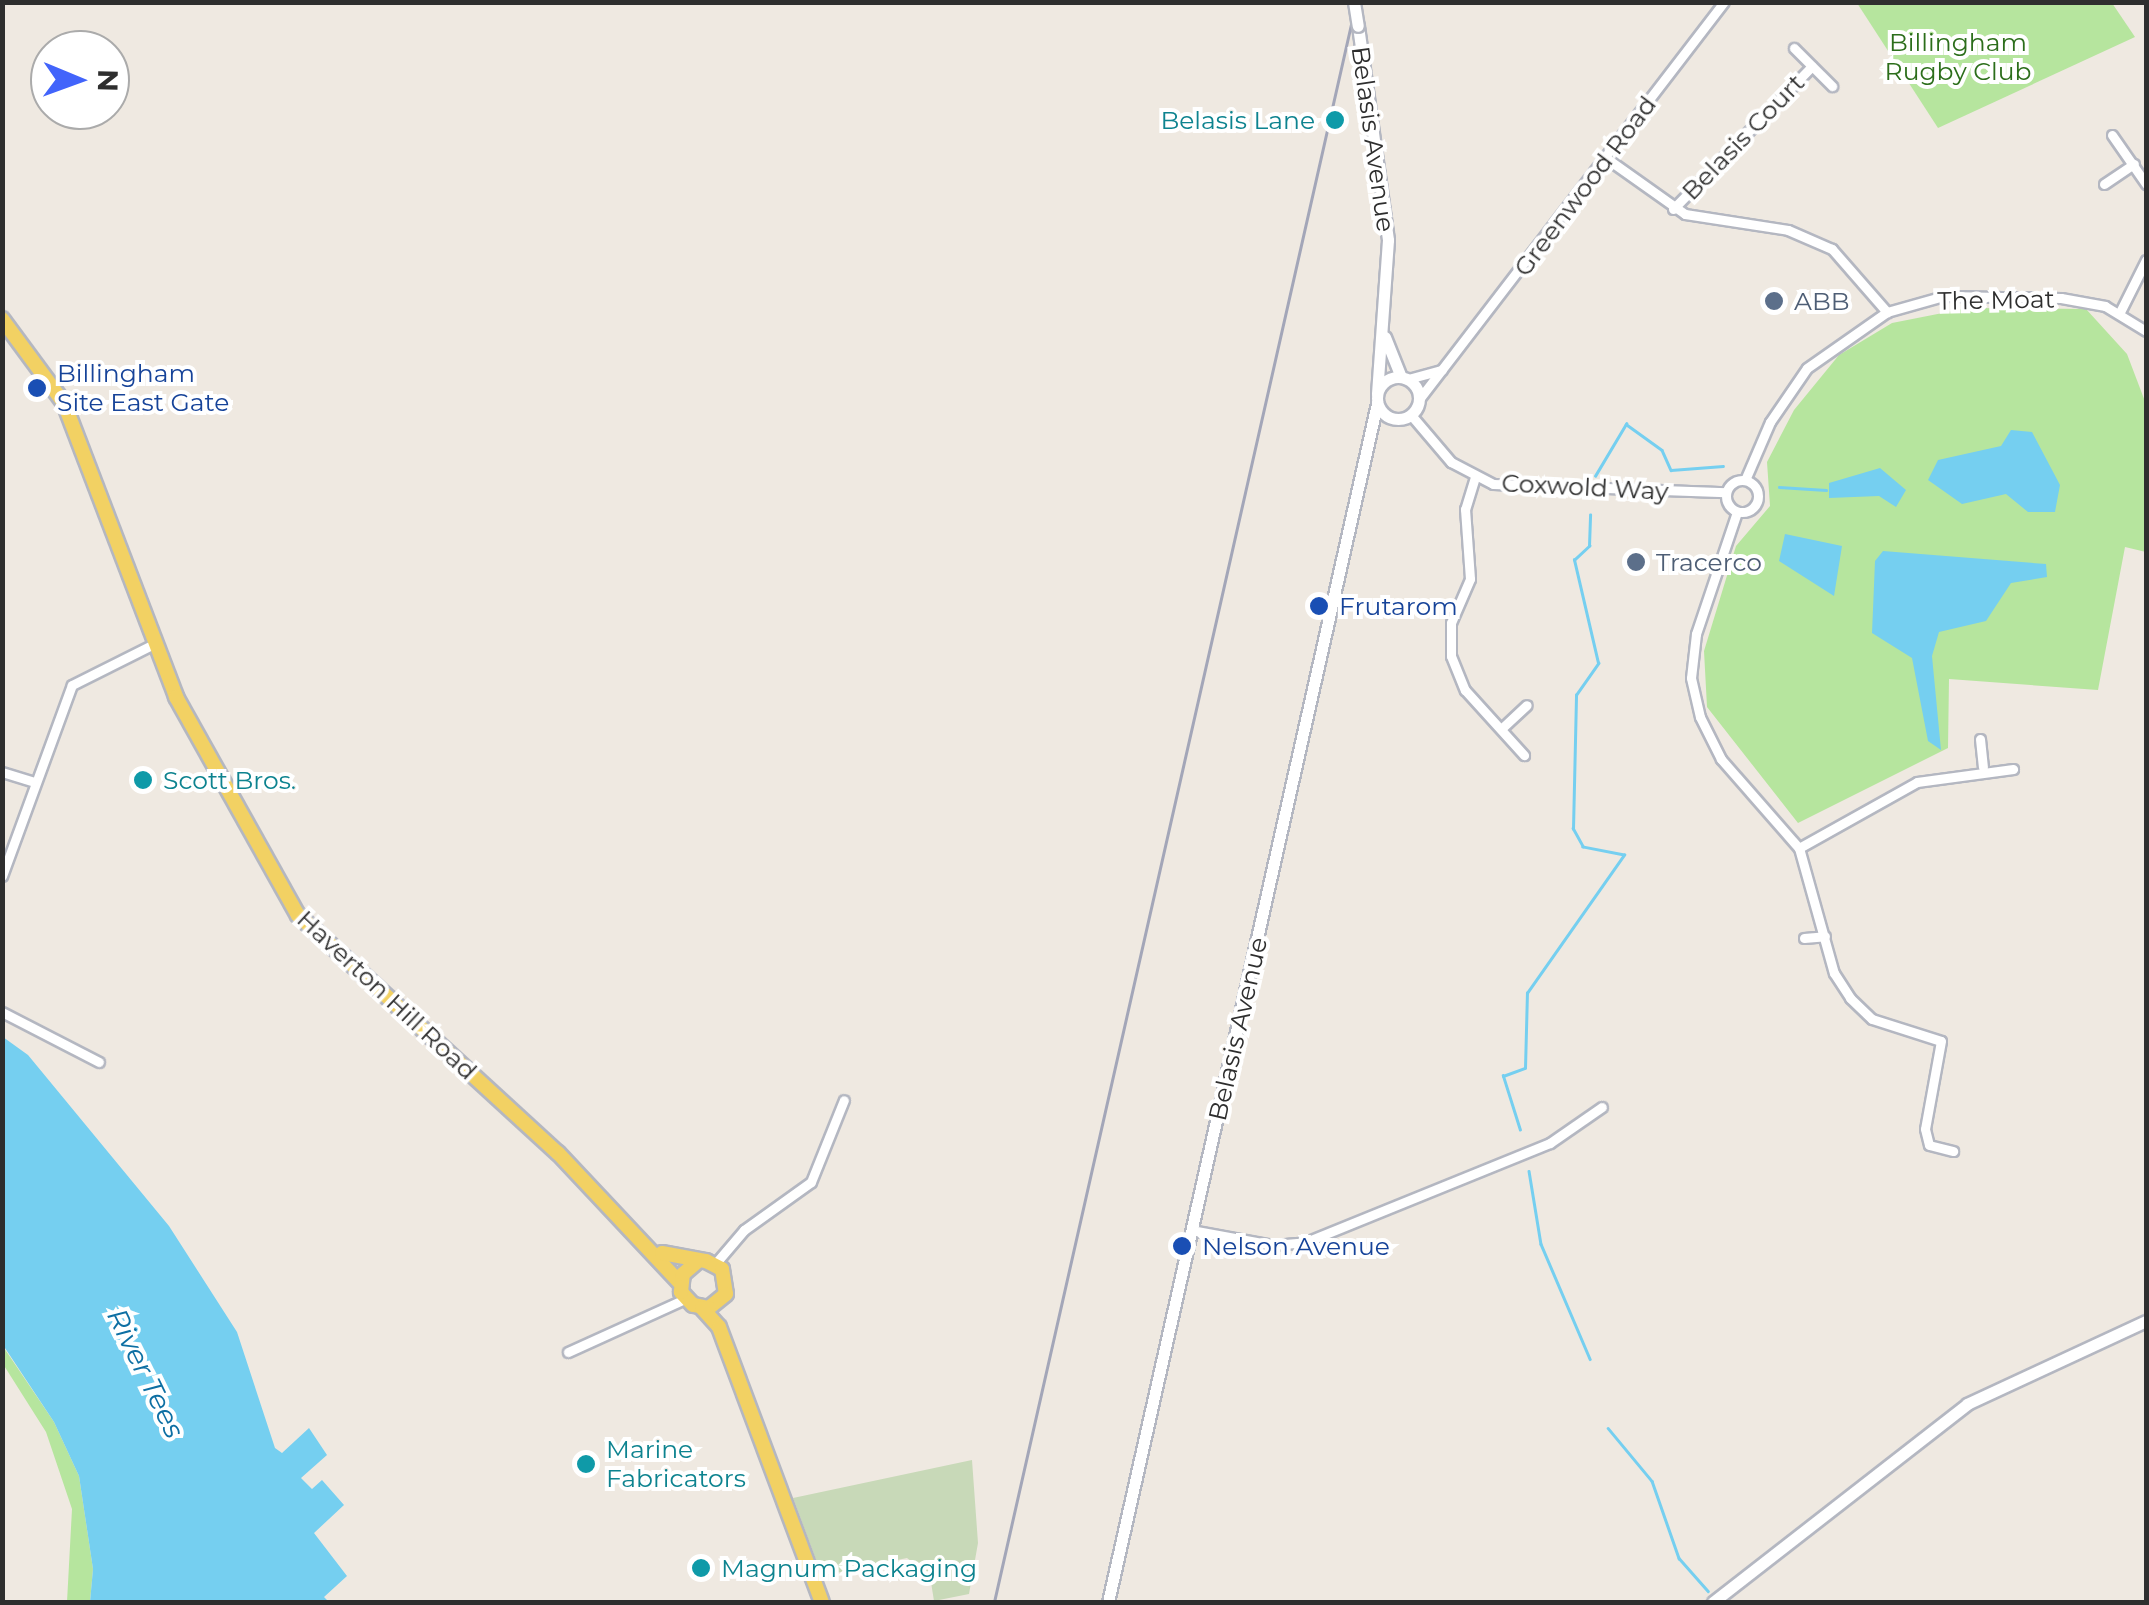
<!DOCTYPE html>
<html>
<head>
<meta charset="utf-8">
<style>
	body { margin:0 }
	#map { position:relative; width:2149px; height:1605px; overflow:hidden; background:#efe9e1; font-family:Montserrat,sans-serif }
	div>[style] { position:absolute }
	.green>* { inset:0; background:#b6e59e }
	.cemetery>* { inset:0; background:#c8d9b8 }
	.water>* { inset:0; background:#75cff0 }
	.stream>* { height:2.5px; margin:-1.25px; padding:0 1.25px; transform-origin:1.25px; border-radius:1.25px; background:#75cff0 }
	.roads { filter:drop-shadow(2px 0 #b4b7c1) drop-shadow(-2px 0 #b4b7c1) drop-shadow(0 2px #b4b7c1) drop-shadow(0 -2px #b4b7c1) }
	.street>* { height:9px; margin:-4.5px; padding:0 4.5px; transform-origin:4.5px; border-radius:4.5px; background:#fff }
	.street>.ring { margin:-4.5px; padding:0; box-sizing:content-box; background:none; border:9px solid #fff; border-radius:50% }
	.secondary>* { height:11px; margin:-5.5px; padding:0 5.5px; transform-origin:5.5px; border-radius:5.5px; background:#fff }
	.secondary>.ring { margin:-5.5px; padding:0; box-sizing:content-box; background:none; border:11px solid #fff; border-radius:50% }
	.primary>* { height:14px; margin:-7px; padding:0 7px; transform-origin:7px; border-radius:7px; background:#f2d163 }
	.rail>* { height:2.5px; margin:-1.25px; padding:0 1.25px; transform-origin:1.25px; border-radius:1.25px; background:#a3a6b8 }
	.bridges { filter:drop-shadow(2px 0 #b4b7c1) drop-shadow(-2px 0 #b4b7c1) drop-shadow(0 2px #b4b7c1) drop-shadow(0 -2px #b4b7c1) }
	.secondary-bridge>* { height:11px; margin:-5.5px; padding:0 5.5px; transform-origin:5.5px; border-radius:5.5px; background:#fff }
	.dots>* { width:28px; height:28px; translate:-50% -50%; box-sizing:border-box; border:5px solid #fff; border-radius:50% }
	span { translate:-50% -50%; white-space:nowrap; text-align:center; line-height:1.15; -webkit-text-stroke:8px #fff; paint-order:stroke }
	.park-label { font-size:25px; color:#2c6e1b }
	.culture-label { font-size:25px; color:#0d838f }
	.right { translate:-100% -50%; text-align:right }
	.left { translate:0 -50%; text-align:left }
	.street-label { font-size:25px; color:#2e2e2e }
	.service-label { font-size:25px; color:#4e5e75 }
	.transit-label { font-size:25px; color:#164399 }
	.water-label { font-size:28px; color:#0d6fa3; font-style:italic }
	.frame { position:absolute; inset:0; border:5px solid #2e2e2e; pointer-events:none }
	.north { position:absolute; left:30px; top:30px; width:100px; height:100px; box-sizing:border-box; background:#fff; border:2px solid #ababab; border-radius:50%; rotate:91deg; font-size:28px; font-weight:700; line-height:40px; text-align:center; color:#2e2e2e }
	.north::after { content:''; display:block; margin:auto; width:35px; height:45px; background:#4264fb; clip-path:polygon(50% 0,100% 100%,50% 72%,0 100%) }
</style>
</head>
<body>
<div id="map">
	<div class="green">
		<i style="clip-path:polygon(1857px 3px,2112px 3px,2135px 37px,1938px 128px)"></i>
		<i style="clip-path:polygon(1968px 308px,2086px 309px,2127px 354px,2146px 404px,2146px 552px,2125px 547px,2098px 690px,1949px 679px,1948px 748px,1798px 823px,1707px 707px,1704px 651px,1736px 546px,1770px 506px,1767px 462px,1794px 410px,1839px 355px,1892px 323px)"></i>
		<i style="clip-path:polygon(2px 1345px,54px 1422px,79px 1476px,93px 1569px,90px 1602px,67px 1602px,72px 1509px,46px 1432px,3px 1364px)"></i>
	</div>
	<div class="cemetery">
		<i style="clip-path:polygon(972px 1460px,978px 1543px,969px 1594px,934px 1601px,930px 1576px,907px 1558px,822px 1576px,793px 1498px)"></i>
	</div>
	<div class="water">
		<i style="clip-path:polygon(2011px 430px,2032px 432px,2060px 485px,2055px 512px,2028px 512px,2006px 494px,1962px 504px,1928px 480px,1938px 460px,2001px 446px)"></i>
		<i style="clip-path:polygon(1880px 468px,1906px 490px,1896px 507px,1879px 496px,1829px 498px,1829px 483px)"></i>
		<i style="clip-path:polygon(1785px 534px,1842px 546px,1834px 596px,1779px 561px)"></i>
		<i style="clip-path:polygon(1883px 551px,2046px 564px,2047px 577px,2011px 583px,1986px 621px,1939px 632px,1932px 656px,1941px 750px,1928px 741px,1912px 658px,1872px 633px,1875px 561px)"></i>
		<i style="clip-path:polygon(3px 1037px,28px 1055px,169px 1226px,237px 1332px,275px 1448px,282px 1453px,309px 1428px,327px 1455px,301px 1478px,312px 1489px,322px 1480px,344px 1505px,314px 1533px,347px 1576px,324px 1597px,329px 1602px,90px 1602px,93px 1569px,79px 1476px,54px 1422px,3px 1345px)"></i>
	</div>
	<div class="stream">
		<i style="left:1595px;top:476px;width:61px;rotate:-59.2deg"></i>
		<i style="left:1626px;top:424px;width:44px;rotate:35.8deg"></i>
		<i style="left:1662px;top:450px;width:22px;rotate:66deg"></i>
		<i style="left:1671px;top:470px;width:52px;rotate:-4.4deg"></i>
		<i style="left:1779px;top:487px;width:47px;rotate:3.7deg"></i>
		<i style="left:1520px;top:1130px;width:57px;rotate:-107.5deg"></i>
		<i style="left:1503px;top:1076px;width:23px;rotate:-20deg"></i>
		<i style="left:1525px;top:1068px;width:75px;rotate:-88.5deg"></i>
		<i style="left:1527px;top:993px;width:169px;rotate:-54.9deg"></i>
		<i style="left:1624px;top:855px;width:42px;rotate:-169deg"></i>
		<i style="left:1583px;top:847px;width:21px;rotate:-119deg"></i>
		<i style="left:1573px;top:829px;width:134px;rotate:-88.7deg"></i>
		<i style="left:1576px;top:695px;width:39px;rotate:-55deg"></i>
		<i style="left:1598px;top:663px;width:106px;rotate:-103.1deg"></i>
		<i style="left:1574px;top:560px;width:21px;rotate:-43deg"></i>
		<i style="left:1589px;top:546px;width:31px;rotate:-88deg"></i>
		<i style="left:1529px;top:1171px;width:74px;rotate:80.7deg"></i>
		<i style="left:1541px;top:1244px;width:125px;rotate:66.9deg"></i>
		<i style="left:1608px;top:1428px;width:69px;rotate:50.3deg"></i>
		<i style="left:1652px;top:1481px;width:82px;rotate:70.7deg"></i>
		<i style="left:1679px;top:1558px;width:44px;rotate:48.7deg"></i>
	</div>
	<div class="roads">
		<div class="street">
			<i style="left:1794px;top:48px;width:54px;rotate:45deg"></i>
			<i style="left:2112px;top:135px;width:60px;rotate:55.2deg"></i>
			<i style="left:1606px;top:158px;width:97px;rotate:35.3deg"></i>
			<i style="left:1685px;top:214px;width:104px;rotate:8.8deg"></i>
			<i style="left:1788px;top:230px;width:48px;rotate:23.4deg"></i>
			<i style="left:1832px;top:249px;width:84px;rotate:48.9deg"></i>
			<i style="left:2104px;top:184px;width:36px;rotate:-34deg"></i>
			<i style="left:1673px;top:209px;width:199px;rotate:-45.8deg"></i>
			<i style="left:2120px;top:312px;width:58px;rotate:-63.4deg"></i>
			<i style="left:1408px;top:379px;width:35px;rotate:-15deg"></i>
			<i style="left:1420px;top:398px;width:499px;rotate:-52.5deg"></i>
			<i style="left:1411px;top:415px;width:62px;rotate:49.6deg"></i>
			<i style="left:1451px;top:462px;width:47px;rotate:27.6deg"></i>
			<i style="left:1493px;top:484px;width:233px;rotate:2deg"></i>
			<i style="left:1475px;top:477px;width:34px;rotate:107deg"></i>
			<i style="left:1465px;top:509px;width:70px;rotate:85.9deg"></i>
			<i style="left:1470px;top:579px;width:48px;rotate:113.4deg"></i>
			<i style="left:1451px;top:623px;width:33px;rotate:90deg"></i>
			<i style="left:1451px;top:656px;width:37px;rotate:68deg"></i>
			<i style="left:1465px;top:690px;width:88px;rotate:47.8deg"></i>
			<i class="ring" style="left:1726px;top:480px;width:23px;height:23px"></i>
			<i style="left:1745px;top:480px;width:63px;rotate:-66.7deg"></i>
			<i style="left:1770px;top:422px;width:65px;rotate:-55.6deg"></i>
			<i style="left:1807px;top:368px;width:98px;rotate:-35deg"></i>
			<i style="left:1887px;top:312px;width:59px;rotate:-15.7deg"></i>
			<i style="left:1944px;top:296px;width:117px;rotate:1deg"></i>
			<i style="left:2061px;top:298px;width:45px;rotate:10.3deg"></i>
			<i style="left:2105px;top:306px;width:48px;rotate:31.4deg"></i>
			<i style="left:1737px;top:512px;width:129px;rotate:108.6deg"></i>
			<i style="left:1696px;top:634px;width:44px;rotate:96.5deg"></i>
			<i style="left:1691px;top:678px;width:40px;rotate:77deg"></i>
			<i style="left:1700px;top:717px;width:47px;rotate:63.4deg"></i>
			<i style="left:1721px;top:759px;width:118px;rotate:48.8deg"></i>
			<i style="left:1799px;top:848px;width:130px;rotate:74.4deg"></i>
			<i style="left:1834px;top:973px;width:30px;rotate:57deg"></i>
			<i style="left:1850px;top:998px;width:30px;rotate:44deg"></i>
			<i style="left:1872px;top:1019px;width:72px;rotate:17.7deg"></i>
			<i style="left:1941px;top:1041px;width:89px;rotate:100.3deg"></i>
			<i style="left:1925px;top:1129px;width:16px;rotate:76deg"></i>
			<i style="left:1929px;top:1145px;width:25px;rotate:14deg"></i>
			<i style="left:1501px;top:729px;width:35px;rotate:-43deg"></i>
			<i style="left:1980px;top:739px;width:28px;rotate:84deg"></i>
			<i style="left:2px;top:772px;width:34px;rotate:17deg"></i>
			<i style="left:1799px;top:848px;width:135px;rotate:-29.2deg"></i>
			<i style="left:1917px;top:782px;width:97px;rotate:-7.7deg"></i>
			<i style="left:2px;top:876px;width:203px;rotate:-69.9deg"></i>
			<i style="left:72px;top:685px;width:92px;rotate:-26.6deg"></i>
			<i style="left:1804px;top:938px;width:21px;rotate:-5deg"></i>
			<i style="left:2px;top:1012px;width:109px;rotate:27.3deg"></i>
			<i style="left:1191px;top:1230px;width:83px;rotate:10.4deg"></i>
			<i style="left:1273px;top:1245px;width:33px;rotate:-5deg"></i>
			<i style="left:1306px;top:1242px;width:263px;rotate:-22.1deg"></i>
			<i style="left:1550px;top:1143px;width:63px;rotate:-34.7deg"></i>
			<i style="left:715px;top:1264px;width:45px;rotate:-49.5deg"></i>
			<i style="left:744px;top:1230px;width:82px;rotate:-35.6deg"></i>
			<i style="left:811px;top:1182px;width:88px;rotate:-68.1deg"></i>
			<i style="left:568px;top:1352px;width:128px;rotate:-24.4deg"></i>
		</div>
		<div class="secondary">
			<i style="left:1358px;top:26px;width:216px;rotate:82deg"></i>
			<i style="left:1388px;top:240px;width:154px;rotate:94.1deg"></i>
			<i style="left:1385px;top:337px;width:43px;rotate:68.2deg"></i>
			<i class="ring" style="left:1377px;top:377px;width:31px;height:31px"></i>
			<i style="left:1108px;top:1602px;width:1229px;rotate:-77.35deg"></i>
			<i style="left:1713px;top:1602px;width:322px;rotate:-37.9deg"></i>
			<i style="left:1967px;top:1404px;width:197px;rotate:-24.9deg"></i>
		</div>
		<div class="primary">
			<i style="left:2px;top:319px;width:104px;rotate:53.6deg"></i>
			<i style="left:64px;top:403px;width:315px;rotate:69.1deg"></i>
			<i style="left:176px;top:697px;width:250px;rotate:60.8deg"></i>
			<i style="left:298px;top:915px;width:352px;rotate:42.5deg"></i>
			<i style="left:558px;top:1153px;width:178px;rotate:46.8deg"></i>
			<i style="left:662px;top:1253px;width:45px;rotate:10.3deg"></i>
			<i style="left:706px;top:1261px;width:18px;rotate:27deg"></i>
			<i style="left:722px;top:1269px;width:25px;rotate:81deg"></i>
			<i style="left:726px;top:1294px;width:22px;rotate:141deg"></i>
			<i style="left:709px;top:1308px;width:16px;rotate:-169deg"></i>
			<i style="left:693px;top:1305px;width:18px;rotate:-133deg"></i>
			<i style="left:681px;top:1292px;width:18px;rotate:-84deg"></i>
			<i style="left:683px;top:1274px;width:18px;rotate:-41deg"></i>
			<i style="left:702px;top:1308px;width:25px;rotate:48deg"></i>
			<i style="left:719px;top:1327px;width:294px;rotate:69.5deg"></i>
		</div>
	</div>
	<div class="rail">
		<i style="left:994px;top:1602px;width:1640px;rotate:-77.25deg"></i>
	</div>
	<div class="bridges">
		<div class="secondary-bridge">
			<i style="left:1354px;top:2px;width:24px;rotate:81deg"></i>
		</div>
	</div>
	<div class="dots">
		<i style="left:1335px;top:120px;background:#0f9aa8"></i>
		<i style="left:1774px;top:301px;background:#5c6f8a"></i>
		<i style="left:37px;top:388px;background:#1a4fb4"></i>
		<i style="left:1636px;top:562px;background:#5c6f8a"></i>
		<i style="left:1319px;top:606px;background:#1a4fb4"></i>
		<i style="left:143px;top:780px;background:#0f9aa8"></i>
		<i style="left:1182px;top:1246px;background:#1a4fb4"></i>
		<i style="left:586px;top:1464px;background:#0f9aa8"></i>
		<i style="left:701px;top:1568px;background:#0f9aa8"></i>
	</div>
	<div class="park-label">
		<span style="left:1958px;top:57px">Billingham<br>Rugby Club</span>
	</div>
	<div class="culture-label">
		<span class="right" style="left:1315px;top:120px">Belasis Lane</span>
		<span class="left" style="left:163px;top:780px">Scott Bros.</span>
		<span class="left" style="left:606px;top:1464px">Marine<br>Fabricators</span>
		<span class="left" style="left:721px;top:1568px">Magnum Packaging</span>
	</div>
	<div class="street-label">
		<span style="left:1743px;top:137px;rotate:-46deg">Belasis Court</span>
		<span style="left:1373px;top:139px;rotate:82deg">Belasis Avenue</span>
		<span style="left:1585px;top:186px;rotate:-53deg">Greenwood Road</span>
		<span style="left:1996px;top:300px;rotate:-1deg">The Moat</span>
		<span style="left:1585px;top:487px;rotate:3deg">Coxwold Way</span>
		<span style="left:387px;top:995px;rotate:43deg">Haverton Hill Road</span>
		<span style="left:1238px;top:1029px;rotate:-77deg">Belasis Avenue</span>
	</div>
	<div class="service-label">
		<span class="left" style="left:1794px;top:301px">ABB</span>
		<span class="left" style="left:1656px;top:562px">Tracerco</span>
	</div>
	<div class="transit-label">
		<span class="left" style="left:57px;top:388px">Billingham<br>Site East Gate</span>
		<span class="left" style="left:1339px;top:606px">Frutarom</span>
		<span class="left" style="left:1202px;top:1246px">Nelson Avenue</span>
	</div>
	<div class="water-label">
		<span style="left:146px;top:1373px;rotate:64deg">River Tees</span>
	</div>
	<div class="frame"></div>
	<div class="north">N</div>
</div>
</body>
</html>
